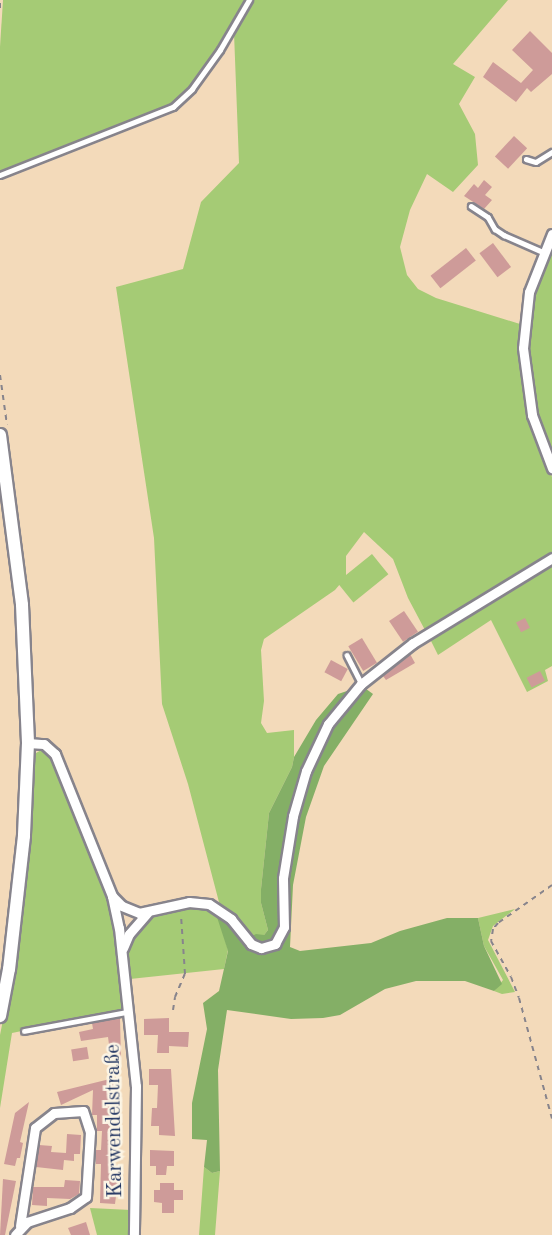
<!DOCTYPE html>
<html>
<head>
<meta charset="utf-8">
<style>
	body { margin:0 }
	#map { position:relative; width:552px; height:1235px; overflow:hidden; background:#f3daba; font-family:"Old Standard TT",serif }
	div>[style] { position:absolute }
	.green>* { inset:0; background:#a5cb75; transform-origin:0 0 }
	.forest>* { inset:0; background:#84af66 }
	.building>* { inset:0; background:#ce9b99; transform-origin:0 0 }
	.path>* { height:2px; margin-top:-1px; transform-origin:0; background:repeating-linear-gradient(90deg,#87848c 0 5px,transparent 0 10px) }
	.roads { filter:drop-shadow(2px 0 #87848c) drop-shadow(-2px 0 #87848c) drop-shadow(0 2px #87848c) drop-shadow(0 -2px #87848c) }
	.lane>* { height:4.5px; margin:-2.25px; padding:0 2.25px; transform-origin:2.25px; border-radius:2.25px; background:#fff }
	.street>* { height:9px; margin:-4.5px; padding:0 4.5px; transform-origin:4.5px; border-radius:4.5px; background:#fff }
	.secondary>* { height:12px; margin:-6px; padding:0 6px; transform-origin:6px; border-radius:6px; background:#fff }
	span { translate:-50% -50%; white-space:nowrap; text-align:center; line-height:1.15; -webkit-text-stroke:5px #fcf5e5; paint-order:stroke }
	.street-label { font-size:21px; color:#1b2f5e }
</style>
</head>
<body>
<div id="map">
	<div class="green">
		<i style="clip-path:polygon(3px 0,246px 0,206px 68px,182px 97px,169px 107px,0 173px,0 47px)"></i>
		<i style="clip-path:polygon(251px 0,508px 0,453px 64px,475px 77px,459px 104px,475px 134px,478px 165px,453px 192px,427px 174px,410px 210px,400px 247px,407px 275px,418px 289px,436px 298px,520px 324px,521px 380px,528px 413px,552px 477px,552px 555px,426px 632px,408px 598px,393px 559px,364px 532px,346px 556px,346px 577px,335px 590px,264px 639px,261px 650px,264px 701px,261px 723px,267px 733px,294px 730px,294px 757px,292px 767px,269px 813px,261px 889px,261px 903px,268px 930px,264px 935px,248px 939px,220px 906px,188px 784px,162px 704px,154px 538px,116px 287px,183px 269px,201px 202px,239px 163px,234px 33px)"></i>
		<i style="clip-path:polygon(552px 242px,552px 461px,537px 420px,528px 371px,528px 322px,534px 289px)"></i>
		<i style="left:372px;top:554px;width:26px;height:45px;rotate:51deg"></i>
		<i style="clip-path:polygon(552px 562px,552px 666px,545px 670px,548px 681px,527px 692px,491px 620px,438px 655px,429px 637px)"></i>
		<i style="clip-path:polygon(41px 750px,53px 757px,105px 884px,118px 943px,125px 1010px,12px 1033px,0 1108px,0 1035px,15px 960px,33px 755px)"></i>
		<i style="clip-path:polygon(186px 905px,208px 906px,217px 911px,228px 950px,224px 969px,130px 979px,127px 949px,133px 933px,144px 918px,158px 911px)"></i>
		<i style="clip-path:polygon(515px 909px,493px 926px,488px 940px,515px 992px,502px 994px,494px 991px,503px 980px,484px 946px,478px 918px)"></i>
		<i style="clip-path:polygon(204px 1167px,212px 1173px,220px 1171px,215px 1235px,199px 1235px)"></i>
		<i style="clip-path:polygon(90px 1208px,131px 1210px,131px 1235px,97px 1235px)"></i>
	</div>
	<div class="forest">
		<i style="clip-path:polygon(362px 686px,373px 694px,324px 766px,306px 817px,293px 885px,290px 947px,300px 951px,371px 943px,400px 931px,447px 918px,478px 918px,484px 946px,502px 984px,494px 991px,465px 981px,416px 981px,385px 989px,340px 1015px,323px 1018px,291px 1019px,227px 1010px,218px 1070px,220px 1171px,212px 1173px,204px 1167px,207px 1140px,192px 1139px,192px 1103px,207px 1029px,203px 1003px,219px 991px,228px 951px,216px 914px,226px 918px,242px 941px,256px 934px,264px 935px,268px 930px,261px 903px,261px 889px,269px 813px,292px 767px,294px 757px,316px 720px,338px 694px)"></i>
	</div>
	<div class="building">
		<i style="clip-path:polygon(530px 31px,552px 53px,552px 74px,531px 92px,527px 88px,516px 102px,483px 77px,493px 62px,521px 83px,533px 70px,512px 50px)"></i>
		<i style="left:514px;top:136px;width:18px;height:28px;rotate:43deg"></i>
		<i style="clip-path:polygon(484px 180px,492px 187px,485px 195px,492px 200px,484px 209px,464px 196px,474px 184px,478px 188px)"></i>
		<i style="left:493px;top:243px;width:30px;height:17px;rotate:53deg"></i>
		<i style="left:466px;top:248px;width:16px;height:45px;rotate:52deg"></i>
		<i style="left:404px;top:611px;width:25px;height:18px;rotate:56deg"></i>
		<i style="left:525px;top:618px;width:11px;height:10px;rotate:63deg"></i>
		<i style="left:362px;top:638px;width:29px;height:16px;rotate:59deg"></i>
		<i style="clip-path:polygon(410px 654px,415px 663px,386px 680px,383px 676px)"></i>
		<i style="left:331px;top:660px;width:19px;height:14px;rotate:28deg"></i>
		<i style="left:540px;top:671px;width:11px;height:15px;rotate:63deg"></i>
		<i style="clip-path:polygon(120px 1018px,121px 1060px,111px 1060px,108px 1037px,81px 1041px,79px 1032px,93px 1029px,92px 1023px)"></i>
		<i style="clip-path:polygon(169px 1018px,169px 1032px,189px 1032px,188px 1047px,169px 1046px,169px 1053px,157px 1053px,158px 1035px,144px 1035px,144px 1019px)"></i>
		<i style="left:87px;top:1047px;width:12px;height:16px;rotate:81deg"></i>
		<i style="clip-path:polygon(149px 1069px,171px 1069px,175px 1136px,159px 1135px,159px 1126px,151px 1126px,152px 1108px,157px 1108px,158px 1085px,149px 1085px)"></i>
		<i style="clip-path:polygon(114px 1078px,115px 1090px,108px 1091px,111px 1114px,116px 1114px,113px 1168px,116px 1168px,115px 1182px,119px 1182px,118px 1196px,116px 1196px,115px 1204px,100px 1203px,101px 1164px,96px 1164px,96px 1150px,101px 1150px,102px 1131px,97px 1131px,97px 1115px,92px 1115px,93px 1090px,61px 1105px,57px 1092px)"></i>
		<i style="clip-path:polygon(29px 1102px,20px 1142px,23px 1143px,20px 1158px,17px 1158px,15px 1166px,4px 1164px,15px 1113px)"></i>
		<i style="clip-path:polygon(67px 1134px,81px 1135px,80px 1154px,74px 1154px,74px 1161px,64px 1160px,63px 1170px,36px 1167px,39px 1145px,52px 1146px,51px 1152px,66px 1153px)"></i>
		<i style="clip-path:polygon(150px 1150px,174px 1151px,174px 1166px,167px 1166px,166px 1175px,156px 1175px,156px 1166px,150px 1166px)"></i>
		<i style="clip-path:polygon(3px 1179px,16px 1181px,5px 1235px,0 1235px)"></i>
		<i style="clip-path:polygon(65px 1180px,80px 1181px,79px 1194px,70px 1199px,47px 1198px,47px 1206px,32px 1205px,33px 1187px,64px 1187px)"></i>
		<i style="clip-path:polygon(160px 1183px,174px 1183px,174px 1190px,183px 1190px,183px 1200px,174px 1200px,174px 1213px,162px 1213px,162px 1203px,154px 1202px,154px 1190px,160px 1190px)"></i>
		<i style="clip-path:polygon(86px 1222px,90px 1235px,71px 1235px,68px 1228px)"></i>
	</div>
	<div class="path">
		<i style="left:0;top:8px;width:8px;rotate:-90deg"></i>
		<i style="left:0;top:375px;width:50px;rotate:82deg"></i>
		<i style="left:552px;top:885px;width:66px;rotate:144.9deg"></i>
		<i style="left:498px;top:923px;width:8px;rotate:130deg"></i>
		<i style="left:493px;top:929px;width:12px;rotate:99deg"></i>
		<i style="left:491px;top:941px;width:41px;rotate:60.9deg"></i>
		<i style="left:511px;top:977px;width:22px;rotate:69deg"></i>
		<i style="left:519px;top:998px;width:125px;rotate:74.7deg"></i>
		<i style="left:173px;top:1010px;width:13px;rotate:-81deg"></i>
		<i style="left:175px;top:997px;width:25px;rotate:-67deg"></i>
		<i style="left:185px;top:974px;width:59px;rotate:-93.9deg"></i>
	</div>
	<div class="roads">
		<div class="lane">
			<i style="left:526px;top:159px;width:10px;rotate:17deg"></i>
			<i style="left:536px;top:162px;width:19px;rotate:-32deg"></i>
			<i style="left:0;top:175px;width:186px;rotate:-21.5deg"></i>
			<i style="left:173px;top:107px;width:26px;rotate:-43deg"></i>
			<i style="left:192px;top:89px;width:48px;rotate:-54.3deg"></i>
			<i style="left:220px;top:50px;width:58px;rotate:-59.9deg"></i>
			<i style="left:471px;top:206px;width:20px;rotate:33deg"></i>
			<i style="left:488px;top:217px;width:14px;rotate:60deg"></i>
			<i style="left:495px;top:229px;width:11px;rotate:34deg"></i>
			<i style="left:504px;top:235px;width:43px;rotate:23.6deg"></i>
			<i style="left:347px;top:655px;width:31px;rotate:63deg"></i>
			<i style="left:24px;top:1031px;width:105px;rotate:-10.5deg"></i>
		</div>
		<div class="street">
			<i style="left:552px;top:234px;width:62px;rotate:111.6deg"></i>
			<i style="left:529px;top:292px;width:56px;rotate:96.1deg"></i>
			<i style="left:523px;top:348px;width:68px;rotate:82.3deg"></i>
			<i style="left:532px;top:415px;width:57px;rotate:69.3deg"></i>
			<i style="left:28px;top:743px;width:16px;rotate:4deg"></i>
			<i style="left:44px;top:744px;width:15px;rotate:42deg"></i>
			<i style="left:55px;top:754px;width:153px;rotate:68.1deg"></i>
			<i style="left:112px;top:896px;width:33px;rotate:78deg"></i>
			<i style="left:119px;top:928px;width:159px;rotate:83.9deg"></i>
			<i style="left:136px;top:1086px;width:149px;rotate:90.8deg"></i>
			<i style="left:112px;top:896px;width:14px;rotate:45deg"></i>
			<i style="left:122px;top:906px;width:18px;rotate:22deg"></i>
			<i style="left:139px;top:913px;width:51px;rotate:-12.4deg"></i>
			<i style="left:189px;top:902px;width:20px;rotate:6deg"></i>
			<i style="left:209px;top:904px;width:27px;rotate:34deg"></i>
			<i style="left:231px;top:919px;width:32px;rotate:51deg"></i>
			<i style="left:251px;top:944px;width:11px;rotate:22deg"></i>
			<i style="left:261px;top:948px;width:15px;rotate:-16deg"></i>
			<i style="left:275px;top:944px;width:19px;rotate:-62deg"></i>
			<i style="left:284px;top:927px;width:49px;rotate:-91.2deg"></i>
			<i style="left:283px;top:878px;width:63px;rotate:-80.8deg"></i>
			<i style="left:293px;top:816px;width:47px;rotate:-73.9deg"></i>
			<i style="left:306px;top:771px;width:52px;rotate:-64.9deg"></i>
			<i style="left:328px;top:724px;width:52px;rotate:-50.5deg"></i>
			<i style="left:361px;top:684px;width:66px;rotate:-38.3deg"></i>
			<i style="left:413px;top:643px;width:163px;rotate:-31.4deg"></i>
			<i style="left:123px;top:948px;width:15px;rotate:-67deg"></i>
			<i style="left:129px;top:934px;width:28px;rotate:-49deg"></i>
			<i style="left:15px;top:1235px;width:18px;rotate:-47deg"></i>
			<i style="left:27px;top:1222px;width:45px;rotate:-18deg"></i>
			<i style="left:70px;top:1208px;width:19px;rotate:-35deg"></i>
			<i style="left:86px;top:1197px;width:65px;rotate:-86.5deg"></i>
			<i style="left:90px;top:1132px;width:22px;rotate:-108deg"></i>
			<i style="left:83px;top:1111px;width:29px;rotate:176deg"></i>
			<i style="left:54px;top:1113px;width:24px;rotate:142deg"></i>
			<i style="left:35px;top:1128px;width:99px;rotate:98.7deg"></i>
		</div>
		<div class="secondary">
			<i style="left:0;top:435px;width:171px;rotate:82.6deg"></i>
			<i style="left:22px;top:605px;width:138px;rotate:87.5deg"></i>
			<i style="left:28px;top:743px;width:93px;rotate:92.5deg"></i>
			<i style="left:24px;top:836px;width:134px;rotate:96.4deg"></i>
			<i style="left:9px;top:969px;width:48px;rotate:100.8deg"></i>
		</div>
	</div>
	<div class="street-label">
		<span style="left:115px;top:1121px;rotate:-91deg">Karwendelstraße</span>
	</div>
</div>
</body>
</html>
